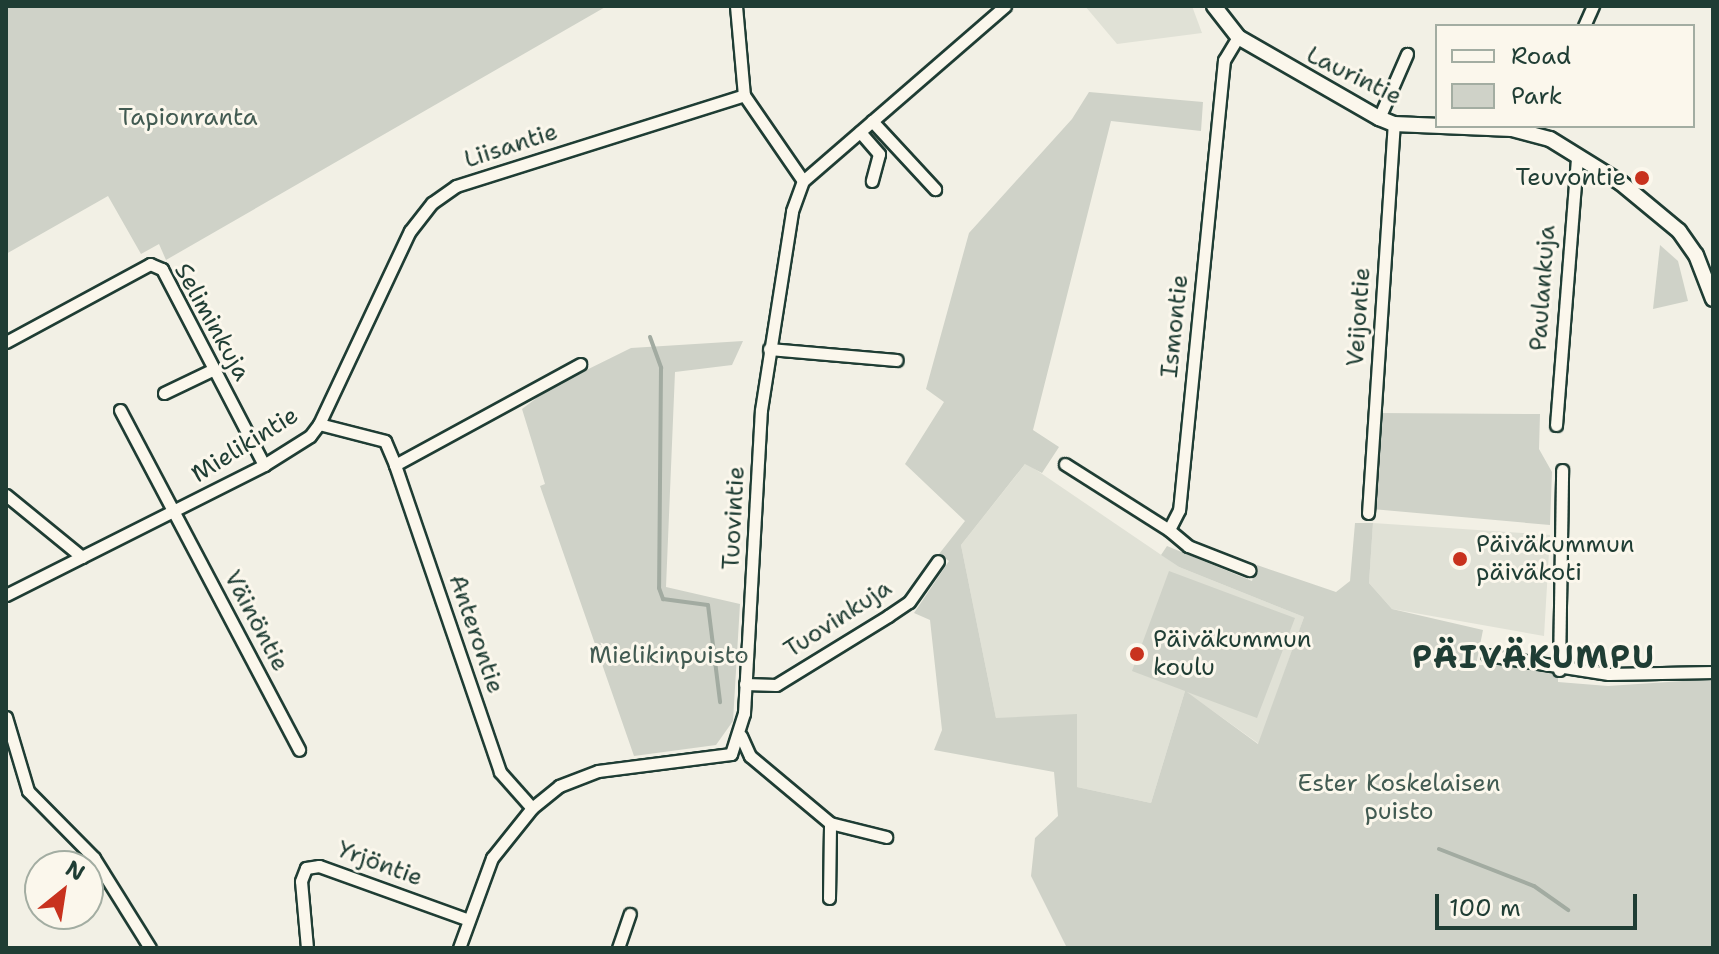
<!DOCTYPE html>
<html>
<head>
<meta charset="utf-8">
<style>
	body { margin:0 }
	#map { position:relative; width:1719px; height:954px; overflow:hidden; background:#f2f0e5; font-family:"Shantell Sans",sans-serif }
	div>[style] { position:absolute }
	.built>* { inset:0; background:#e0e1d6 }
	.green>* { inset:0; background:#cfd2c8 }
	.stream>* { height:4px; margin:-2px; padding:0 2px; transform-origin:2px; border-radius:2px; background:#a2aba1 }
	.roads { filter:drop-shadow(2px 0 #1f3d34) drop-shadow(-2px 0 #1f3d34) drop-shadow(0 2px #1f3d34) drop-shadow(0 -2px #1f3d34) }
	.minor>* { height:11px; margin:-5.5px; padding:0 5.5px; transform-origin:5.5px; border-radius:5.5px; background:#fbf7ec }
	.tertiary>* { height:14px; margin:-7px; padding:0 7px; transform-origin:7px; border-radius:7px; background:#fbf7ec }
	.dots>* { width:22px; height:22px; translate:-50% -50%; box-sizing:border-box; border:4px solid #fbf7ec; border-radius:50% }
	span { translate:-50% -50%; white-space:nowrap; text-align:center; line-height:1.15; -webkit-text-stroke:6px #fbf7ec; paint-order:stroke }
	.street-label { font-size:24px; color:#1f3d34 }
	.park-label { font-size:24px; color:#425b52 }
	.poi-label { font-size:24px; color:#1f3d34 }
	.right { translate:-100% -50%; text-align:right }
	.left { translate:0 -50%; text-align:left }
	.district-label { font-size:32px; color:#1f3d34; font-weight:700; letter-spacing:2px }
	.frame { position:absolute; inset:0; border:8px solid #1f3d34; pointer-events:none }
	.legend { position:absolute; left:1435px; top:24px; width:260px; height:104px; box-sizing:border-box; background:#fbf7ec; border:2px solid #a3ada2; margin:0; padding:10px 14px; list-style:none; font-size:24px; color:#1f3d34 }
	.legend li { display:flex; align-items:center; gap:16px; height:40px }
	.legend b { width:40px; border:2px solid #a3ada2 }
	.north { position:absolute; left:24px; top:850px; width:80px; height:80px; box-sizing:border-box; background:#fbf7ec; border:2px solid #a3ada2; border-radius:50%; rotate:30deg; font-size:22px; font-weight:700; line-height:32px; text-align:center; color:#1f3d34 }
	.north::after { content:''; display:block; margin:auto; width:28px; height:36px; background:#c8321e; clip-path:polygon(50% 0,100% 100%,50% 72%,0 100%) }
	.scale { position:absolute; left:1435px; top:894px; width:202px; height:36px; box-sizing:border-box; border:4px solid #1f3d34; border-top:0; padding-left:10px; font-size:24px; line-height:28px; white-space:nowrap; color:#1f3d34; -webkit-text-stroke:6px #fbf7ec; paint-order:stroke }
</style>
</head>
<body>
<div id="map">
	<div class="built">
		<i style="clip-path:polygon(1085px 6px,1192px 6px,1202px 33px,1117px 44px)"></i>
		<i style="clip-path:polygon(1026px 463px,1179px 567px,1304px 617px,1259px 744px,1185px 691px,1151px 803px,1077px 787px,996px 718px,961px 545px)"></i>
		<i style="clip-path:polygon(1373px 523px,1550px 535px,1544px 636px,1392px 609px,1369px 583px)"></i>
	</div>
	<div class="green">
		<i style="clip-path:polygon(6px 6px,607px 6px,166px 260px,159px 244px,141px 254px,108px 196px,6px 254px)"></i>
		<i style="clip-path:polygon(1089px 92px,1203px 102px,1201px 131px,1111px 121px,1033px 430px,1059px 447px,1042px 473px,1025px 464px,961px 545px,996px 718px,1077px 714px,1077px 787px,1151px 803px,1185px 691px,1132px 671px,1169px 571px,1295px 618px,1257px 718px,1187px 692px,1258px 744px,1304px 617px,1179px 567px,1161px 555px,1167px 546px,1252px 581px,1257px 565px,1336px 592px,1350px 581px,1355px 523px,1373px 523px,1369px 583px,1392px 609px,1483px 630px,1476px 665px,1528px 666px,1558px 674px,1558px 682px,1608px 686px,1713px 679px,1713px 948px,1067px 948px,1031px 876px,1035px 838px,1058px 816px,1054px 772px,934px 750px,942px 730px,930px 620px,914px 613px,949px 561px,939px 554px,965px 521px,905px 464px,944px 402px,926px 389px,969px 233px,1072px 119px)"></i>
		<i style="clip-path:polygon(1660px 245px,1678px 261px,1688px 301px,1653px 309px)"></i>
		<i style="clip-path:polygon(743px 341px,732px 365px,675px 372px,666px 587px,740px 604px,733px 721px,716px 745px,634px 756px,540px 486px,545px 484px,522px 409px,550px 388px,631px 348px)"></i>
		<i style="clip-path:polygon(1377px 413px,1540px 414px,1539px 449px,1552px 472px,1550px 525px,1372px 509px)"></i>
	</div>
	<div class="stream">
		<i style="left:650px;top:337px;width:33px;rotate:70deg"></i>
		<i style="left:661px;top:368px;width:220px;rotate:90.5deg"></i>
		<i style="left:659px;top:588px;width:12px;rotate:70deg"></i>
		<i style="left:663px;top:599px;width:45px;rotate:7.6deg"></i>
		<i style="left:708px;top:605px;width:98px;rotate:82.9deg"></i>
		<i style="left:1439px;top:849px;width:102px;rotate:21.3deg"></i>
		<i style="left:1534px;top:886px;width:42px;rotate:35.2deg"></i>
	</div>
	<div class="roads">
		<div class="minor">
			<i style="left:736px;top:6px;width:89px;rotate:84.9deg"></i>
			<i style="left:1584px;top:26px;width:22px;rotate:-66deg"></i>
			<i style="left:1238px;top:37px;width:27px;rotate:121deg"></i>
			<i style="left:1224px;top:60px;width:452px;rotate:95.7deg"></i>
			<i style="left:1179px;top:510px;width:22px;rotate:117deg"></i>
			<i style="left:1169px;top:530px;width:25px;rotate:40deg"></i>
			<i style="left:1188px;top:546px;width:66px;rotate:21.5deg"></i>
			<i style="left:1379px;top:118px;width:70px;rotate:-66.4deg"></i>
			<i style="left:872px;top:121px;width:93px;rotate:47.2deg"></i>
			<i style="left:860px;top:132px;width:29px;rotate:49deg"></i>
			<i style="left:879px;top:154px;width:28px;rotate:105deg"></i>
			<i style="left:6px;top:342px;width:164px;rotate:-28.4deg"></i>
			<i style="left:150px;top:264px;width:13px;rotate:23deg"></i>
			<i style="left:162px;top:269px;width:221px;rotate:62.5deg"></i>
			<i style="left:769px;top:349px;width:128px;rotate:4.9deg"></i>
			<i style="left:164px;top:393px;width:55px;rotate:-25.6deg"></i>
			<i style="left:120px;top:410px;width:384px;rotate:62.2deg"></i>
			<i style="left:319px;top:424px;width:213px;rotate:-64.8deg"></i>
			<i style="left:410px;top:231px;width:36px;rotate:-52deg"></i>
			<i style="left:432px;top:203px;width:29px;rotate:-35deg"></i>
			<i style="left:456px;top:186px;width:302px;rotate:-17.5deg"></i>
			<i style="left:744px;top:95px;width:104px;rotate:55.5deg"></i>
			<i style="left:1556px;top:425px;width:270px;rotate:-85.5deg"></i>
			<i style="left:1065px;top:464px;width:123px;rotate:32.4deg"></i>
			<i style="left:395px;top:465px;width:324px;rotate:71.1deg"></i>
			<i style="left:500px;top:772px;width:48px;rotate:48.4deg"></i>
			<i style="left:6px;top:495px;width:98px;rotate:39.2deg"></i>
			<i style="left:1368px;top:513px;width:390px;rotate:-86.2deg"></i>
			<i style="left:6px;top:595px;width:289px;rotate:-26.7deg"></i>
			<i style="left:264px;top:465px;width:54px;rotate:-32.2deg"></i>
			<i style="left:310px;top:436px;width:15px;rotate:-53deg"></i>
			<i style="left:319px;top:424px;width:68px;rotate:14.4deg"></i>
			<i style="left:385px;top:441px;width:26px;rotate:67deg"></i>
			<i style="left:395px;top:465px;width:211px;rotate:-28.6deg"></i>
			<i style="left:1487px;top:655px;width:123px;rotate:8.9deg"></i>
			<i style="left:1609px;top:674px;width:104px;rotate:-1.1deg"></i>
			<i style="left:1559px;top:670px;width:200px;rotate:-89.1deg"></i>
			<i style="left:745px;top:684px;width:31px;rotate:2deg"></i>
			<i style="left:776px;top:685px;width:132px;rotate:-31.6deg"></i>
			<i style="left:888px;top:616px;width:25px;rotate:-34deg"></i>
			<i style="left:909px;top:602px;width:50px;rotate:-54.7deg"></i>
			<i style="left:6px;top:717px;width:77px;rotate:73.4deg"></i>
			<i style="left:28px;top:791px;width:94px;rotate:45.4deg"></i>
			<i style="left:94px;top:858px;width:106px;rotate:58.1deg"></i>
			<i style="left:741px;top:736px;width:22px;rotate:66deg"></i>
			<i style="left:750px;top:756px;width:104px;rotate:39.9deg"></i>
			<i style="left:830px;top:823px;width:58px;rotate:14deg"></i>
			<i style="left:829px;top:898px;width:75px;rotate:-89.2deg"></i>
			<i style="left:307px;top:948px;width:67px;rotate:-95.1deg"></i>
			<i style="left:301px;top:881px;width:14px;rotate:-69deg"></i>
			<i style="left:306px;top:868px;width:13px;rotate:-9deg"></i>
			<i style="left:319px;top:866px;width:159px;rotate:19.8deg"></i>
			<i style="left:459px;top:948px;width:96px;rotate:-69.9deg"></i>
			<i style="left:492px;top:858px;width:64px;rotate:-51.3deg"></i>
			<i style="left:532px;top:808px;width:35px;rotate:-39deg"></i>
			<i style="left:559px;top:786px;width:42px;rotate:-21deg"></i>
			<i style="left:598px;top:771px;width:134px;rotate:-7.3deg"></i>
			<i style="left:731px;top:754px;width:43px;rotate:-72.4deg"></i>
			<i style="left:744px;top:713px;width:303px;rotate:-86.8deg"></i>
			<i style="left:761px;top:410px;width:201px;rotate:-81.1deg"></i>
			<i style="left:792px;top:211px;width:32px;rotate:-70deg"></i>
			<i style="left:803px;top:181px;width:267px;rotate:-40.9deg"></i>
			<i style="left:618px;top:948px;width:36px;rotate:-71deg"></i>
		</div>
		<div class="tertiary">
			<i style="left:1214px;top:6px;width:39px;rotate:52deg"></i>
			<i style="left:1238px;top:37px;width:163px;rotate:29.9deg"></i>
			<i style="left:1379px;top:118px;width:16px;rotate:22deg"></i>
			<i style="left:1394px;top:124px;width:118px;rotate:2.4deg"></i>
			<i style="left:1512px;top:129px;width:39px;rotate:15deg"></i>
			<i style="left:1550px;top:139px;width:84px;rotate:31.8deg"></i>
			<i style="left:1621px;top:183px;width:75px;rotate:39.6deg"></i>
			<i style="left:1679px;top:231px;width:29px;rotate:55deg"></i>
			<i style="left:1696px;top:255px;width:47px;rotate:68.9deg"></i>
		</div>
	</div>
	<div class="dots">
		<i style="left:1642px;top:178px;background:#c8321e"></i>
		<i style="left:1460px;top:559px;background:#c8321e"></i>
		<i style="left:1137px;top:654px;background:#c8321e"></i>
	</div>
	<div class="street-label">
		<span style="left:1354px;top:76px;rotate:26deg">Laurintie</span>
		<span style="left:511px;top:146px;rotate:-18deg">Liisantie</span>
		<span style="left:1543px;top:288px;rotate:-86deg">Paulankuja</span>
		<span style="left:1359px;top:317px;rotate:-86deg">Veijontie</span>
		<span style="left:212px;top:322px;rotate:61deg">Seliminkuja</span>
		<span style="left:1175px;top:326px;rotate:-84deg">Ismontie</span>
		<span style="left:245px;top:445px;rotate:-32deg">Mielikintie</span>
		<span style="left:734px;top:518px;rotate:-87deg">Tuovintie</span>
		<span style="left:838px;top:619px;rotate:-33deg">Tuovinkuja</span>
		<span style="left:256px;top:621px;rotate:62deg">Väinöntie</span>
		<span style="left:476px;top:634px;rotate:71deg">Anterontie</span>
		<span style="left:380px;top:864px;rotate:20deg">Yrjöntie</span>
	</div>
	<div class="park-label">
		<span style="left:188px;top:118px">Tapionranta</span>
		<span style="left:669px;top:656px">Mielikinpuisto</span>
		<span style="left:1399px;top:798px">Ester Koskelaisen<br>puisto</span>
	</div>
	<div class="poi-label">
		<span class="right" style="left:1626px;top:178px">Teuvontie</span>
		<span class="left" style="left:1476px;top:559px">Päiväkummun<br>päiväkoti</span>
		<span class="left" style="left:1153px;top:654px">Päiväkummun<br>koulu</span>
	</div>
	<div class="district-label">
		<span style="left:1534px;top:657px">PÄIVÄKUMPU</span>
	</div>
	<div class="frame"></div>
	<ul class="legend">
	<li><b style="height:10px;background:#fbf7ec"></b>Road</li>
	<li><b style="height:22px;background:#cfd2c8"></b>Park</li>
	</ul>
	<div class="north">N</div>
	<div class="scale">100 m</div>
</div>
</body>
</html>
